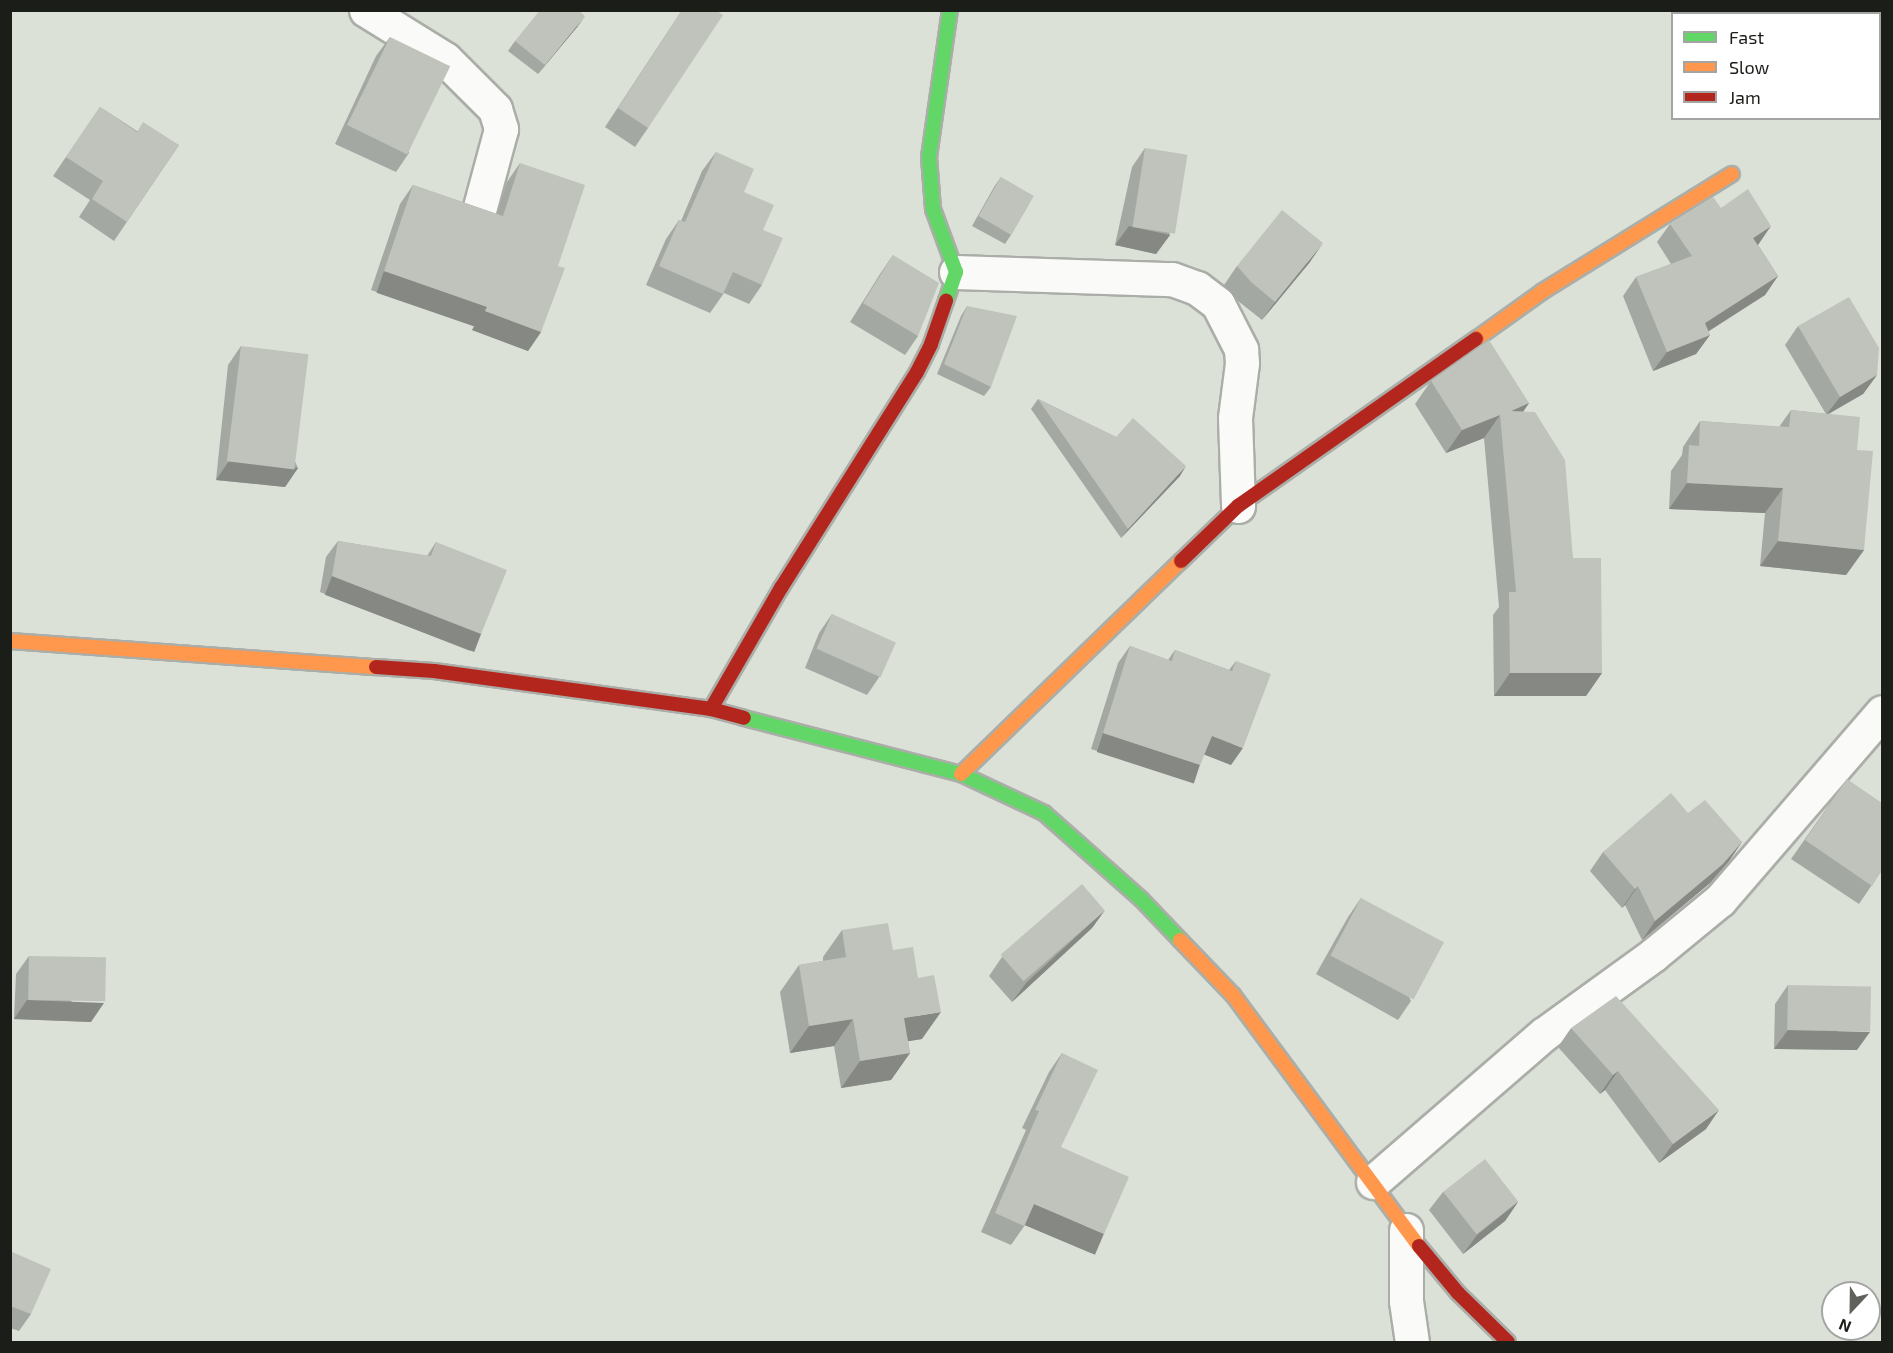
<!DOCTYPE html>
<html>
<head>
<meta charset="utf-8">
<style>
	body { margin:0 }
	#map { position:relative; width:1893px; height:1353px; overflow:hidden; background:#dce1d8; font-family:"Exo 2",sans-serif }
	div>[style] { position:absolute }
	.roads { filter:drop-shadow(2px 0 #abaea8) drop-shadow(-2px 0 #abaea8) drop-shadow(0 2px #abaea8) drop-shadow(0 -2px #abaea8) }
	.street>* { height:33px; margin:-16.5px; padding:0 16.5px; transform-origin:16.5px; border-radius:16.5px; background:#fafaf9 }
	.fast>* { height:14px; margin:-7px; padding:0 7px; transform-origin:7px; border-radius:7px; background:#63d668 }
	.slow>* { height:14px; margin:-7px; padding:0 7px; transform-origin:7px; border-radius:7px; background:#ff974d }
	.jam>* { height:14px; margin:-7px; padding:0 7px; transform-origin:7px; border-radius:7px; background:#b3261e }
	.wall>* { inset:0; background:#a4a8a2 }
	.shaded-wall>* { inset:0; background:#868884; transform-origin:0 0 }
	.building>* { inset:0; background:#bfc3bc; transform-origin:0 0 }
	span { translate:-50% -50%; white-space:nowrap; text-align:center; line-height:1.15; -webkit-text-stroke:5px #fff; paint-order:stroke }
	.frame { position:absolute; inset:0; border:12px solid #1b1e18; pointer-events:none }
	.legend { position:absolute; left:1671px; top:12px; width:210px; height:108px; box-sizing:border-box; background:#fff; border:2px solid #a4a5a3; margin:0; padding:8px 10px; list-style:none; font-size:18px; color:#1b1e18 }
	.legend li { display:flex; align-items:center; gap:12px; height:30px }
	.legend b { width:30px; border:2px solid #a4a5a3 }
	.north { position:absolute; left:1821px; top:1281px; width:60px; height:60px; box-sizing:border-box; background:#fff; border:2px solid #a4a5a3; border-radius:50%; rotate:202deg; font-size:16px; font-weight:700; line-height:24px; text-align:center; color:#1b1e18 }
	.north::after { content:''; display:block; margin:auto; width:21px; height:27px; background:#5f625b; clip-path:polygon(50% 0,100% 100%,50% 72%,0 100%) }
</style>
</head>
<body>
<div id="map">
	<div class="roads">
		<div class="street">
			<i style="left:366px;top:10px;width:93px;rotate:31.8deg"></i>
			<i style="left:445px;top:59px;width:71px;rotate:45deg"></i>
			<i style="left:495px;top:109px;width:21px;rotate:73deg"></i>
			<i style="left:501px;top:129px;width:81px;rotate:105.1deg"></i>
			<i style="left:956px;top:272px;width:216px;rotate:1.9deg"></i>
			<i style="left:1172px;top:279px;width:27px;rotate:20deg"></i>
			<i style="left:1197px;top:288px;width:26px;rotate:37deg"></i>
			<i style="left:1218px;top:304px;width:51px;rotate:62.9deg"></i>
			<i style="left:1241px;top:349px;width:14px;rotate:86deg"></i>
			<i style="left:1242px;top:363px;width:55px;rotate:97.3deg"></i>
			<i style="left:1235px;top:418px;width:88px;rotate:88deg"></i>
			<i style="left:1373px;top:1182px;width:226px;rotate:-40.9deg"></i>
			<i style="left:1544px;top:1034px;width:135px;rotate:-35.9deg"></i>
			<i style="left:1653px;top:955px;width:87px;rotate:-39.4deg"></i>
			<i style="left:1720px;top:900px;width:248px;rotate:-49.2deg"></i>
			<i style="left:1406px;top:1230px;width:71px;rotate:90deg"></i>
			<i style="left:1406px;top:1301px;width:41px;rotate:81.7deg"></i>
		</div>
		<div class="fast">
			<i style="left:946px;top:301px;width:31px;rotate:-71deg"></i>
			<i style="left:956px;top:272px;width:67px;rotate:-110.1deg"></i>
			<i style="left:933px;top:209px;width:52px;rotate:-94.4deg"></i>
			<i style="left:929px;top:157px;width:148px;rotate:-81.9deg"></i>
			<i style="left:744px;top:718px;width:224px;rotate:14.5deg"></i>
			<i style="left:961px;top:774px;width:92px;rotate:25.2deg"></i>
			<i style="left:1044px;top:813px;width:130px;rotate:41.6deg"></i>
			<i style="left:1141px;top:899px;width:57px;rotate:46.4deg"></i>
		</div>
		<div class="slow">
			<i style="left:1476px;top:339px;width:82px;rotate:-35.6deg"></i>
			<i style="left:1543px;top:291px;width:222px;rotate:-31.8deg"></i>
			<i style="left:10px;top:641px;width:367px;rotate:4.1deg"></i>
			<i style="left:961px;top:774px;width:306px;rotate:-44.1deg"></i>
			<i style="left:1180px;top:940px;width:76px;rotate:46.1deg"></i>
			<i style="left:1233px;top:995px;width:312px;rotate:53.5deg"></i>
		</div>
		<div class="jam">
			<i style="left:1181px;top:561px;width:79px;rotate:-44deg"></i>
			<i style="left:1238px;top:506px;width:291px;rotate:-35.1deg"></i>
			<i style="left:376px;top:667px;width:58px;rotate:3.9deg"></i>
			<i style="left:434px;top:671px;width:280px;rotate:7.8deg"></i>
			<i style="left:711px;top:709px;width:34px;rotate:15deg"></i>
			<i style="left:711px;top:709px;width:140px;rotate:-60deg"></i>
			<i style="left:781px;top:588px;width:255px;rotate:-57.8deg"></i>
			<i style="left:917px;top:372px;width:31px;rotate:-63deg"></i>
			<i style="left:931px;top:344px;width:46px;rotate:-70.8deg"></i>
			<i style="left:1419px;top:1246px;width:61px;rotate:50.3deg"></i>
			<i style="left:1458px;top:1293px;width:70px;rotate:44.4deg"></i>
		</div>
	</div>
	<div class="wall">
		<i style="clip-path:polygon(682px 10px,648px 128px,635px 147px,605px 127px)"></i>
		<i style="clip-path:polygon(578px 26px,538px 74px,508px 51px,515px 41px)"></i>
		<i style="clip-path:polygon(390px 37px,409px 153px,396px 172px,335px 144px,376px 56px)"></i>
		<i style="clip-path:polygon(100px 107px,137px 131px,179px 145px,114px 241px,79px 217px,90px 200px,53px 176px)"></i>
		<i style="clip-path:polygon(1145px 148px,1170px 235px,1156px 254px,1115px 245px,1132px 167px)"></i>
		<i style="clip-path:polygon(716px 152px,744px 192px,763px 230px,762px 285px,749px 304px,724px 293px,710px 313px,646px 285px,666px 239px,679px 220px,681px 221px,702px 171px)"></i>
		<i style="clip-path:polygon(520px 163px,558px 266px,541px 332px,528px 351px,472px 330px,474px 326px,371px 290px,400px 204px,413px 185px,497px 214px,507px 182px)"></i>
		<i style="clip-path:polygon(1001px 177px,1011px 235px,1005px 244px,972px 226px,994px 187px)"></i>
		<i style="clip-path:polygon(1721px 208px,1758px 245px,1778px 276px,1765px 295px,1708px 331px,1710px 335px,1696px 354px,1653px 371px,1623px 296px,1636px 277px,1671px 264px,1657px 242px,1670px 224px)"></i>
		<i style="clip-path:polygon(893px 255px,918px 336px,905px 355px,850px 322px,880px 274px)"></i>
		<i style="clip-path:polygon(1310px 262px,1262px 320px,1238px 301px,1224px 285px,1237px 266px)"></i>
		<i style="clip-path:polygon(967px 306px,991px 387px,984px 396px,937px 374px,961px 316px)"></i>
		<i style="clip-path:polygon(1798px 326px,1877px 375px,1863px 394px,1829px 414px,1857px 450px,1864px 550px,1846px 575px,1760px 566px,1765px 513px,1669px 509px,1671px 471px,1682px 455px,1683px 447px,1700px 421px,1779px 427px,1791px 410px,1826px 414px,1785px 345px)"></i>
		<i style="clip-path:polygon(241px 346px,298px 468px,285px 487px,216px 480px,228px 365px)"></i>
		<i style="clip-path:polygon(1431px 381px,1529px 403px,1523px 412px,1573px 558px,1602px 673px,1586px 696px,1494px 696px,1493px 615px,1499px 607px,1484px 438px,1446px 453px,1415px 404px)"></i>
		<i style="clip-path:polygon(1038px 399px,1116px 437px,1180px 476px,1121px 538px,1031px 409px)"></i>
		<i style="clip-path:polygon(338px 541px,427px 556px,436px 542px,481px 634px,470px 651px,320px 592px,326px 557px)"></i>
		<i style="clip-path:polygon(832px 614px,880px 676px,867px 695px,805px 668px,819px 633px)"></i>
		<i style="clip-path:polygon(1130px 646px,1168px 660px,1175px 650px,1229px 670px,1236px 661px,1231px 765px,1204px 754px,1200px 765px,1188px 781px,1091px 749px,1118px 663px)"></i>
		<i style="clip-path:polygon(1847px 779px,1882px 870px,1859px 904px,1791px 859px)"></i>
		<i style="clip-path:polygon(1688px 813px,1742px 842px,1729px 861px,1710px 883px,1642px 940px,1625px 905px,1622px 908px,1590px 871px,1603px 852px)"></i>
		<i style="clip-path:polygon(1361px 898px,1411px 1001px,1398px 1020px,1316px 974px,1348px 917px)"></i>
		<i style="clip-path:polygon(1105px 910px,1092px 928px,1012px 1002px,989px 976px,1002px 957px)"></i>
		<i style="clip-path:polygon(842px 930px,893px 950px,922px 1039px,908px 1041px,910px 1053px,891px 1080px,841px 1088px,834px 1046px,790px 1053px,780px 992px,799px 965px,823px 961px,823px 957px)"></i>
		<i style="clip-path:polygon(29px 956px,91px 1022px,14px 1019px,16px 974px)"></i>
		<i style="clip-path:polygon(1788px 985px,1857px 1050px,1774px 1049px,1775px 1004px)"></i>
		<i style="clip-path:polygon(1571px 1028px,1706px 1129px,1659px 1163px,1605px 1090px,1600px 1094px,1558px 1047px)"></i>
		<i style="clip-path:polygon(1062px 1053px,1061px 1147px,1091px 1253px,1025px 1225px,1011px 1245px,981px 1232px,1026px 1130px,1022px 1128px,1049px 1072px)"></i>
		<i style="clip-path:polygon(1443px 1192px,1518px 1202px,1505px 1221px,1463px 1254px,1429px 1210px)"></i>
		<i style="clip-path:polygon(10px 1251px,31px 1314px,19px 1331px,10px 1328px)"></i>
	</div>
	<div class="shaded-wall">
		<i style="clip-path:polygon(585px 16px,578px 26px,538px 74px,545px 65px)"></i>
		<i style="clip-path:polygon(1129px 226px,1170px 235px,1156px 254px,1115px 245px)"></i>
		<i style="clip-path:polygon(1771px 226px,1758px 245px,1740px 257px,1753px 238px)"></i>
		<i style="clip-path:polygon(1323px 243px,1310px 262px,1262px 320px,1275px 302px)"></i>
		<i style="left:384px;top:271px;width:109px;height:23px;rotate:19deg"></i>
		<i style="clip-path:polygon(1778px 276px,1765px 295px,1692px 342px,1705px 323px)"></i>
		<i style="clip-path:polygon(485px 311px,541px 332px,528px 351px,472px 330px)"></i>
		<i style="clip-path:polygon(1710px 335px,1696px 354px,1653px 371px,1667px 352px)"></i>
		<i style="clip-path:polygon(1877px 375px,1863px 394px,1826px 415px,1840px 397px)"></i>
		<i style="clip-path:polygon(1529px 403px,1513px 426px,1511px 411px)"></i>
		<i style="clip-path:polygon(1500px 415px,1484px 438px,1446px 453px,1462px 430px)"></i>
		<i style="clip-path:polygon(229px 461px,298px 468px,285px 487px,216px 480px)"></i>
		<i style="clip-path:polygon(1186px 466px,1180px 476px,1121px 538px,1128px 529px)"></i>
		<i style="clip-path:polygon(1687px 483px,1783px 488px,1765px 513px,1669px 509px)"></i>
		<i style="clip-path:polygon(1778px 541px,1864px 550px,1846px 575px,1760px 566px)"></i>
		<i style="left:332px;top:576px;width:160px;height:20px;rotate:21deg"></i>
		<i style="clip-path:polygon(1510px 673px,1602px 673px,1586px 696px,1494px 696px)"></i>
		<i style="left:1103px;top:733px;width:102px;height:20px;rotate:18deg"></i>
		<i style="clip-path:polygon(1212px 736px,1243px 748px,1231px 765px,1200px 753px)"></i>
		<i style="clip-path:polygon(1742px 842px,1729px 861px,1710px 883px,1642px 940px,1655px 921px)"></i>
		<i style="clip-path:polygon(1638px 886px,1625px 905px,1622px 908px,1635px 889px)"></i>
		<i style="clip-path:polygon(1105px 910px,1092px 928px,1012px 1002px,1026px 983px)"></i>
		<i style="clip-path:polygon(27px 1000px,104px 1003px,91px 1022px,14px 1019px)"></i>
		<i style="clip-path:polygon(941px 1012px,922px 1039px,885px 1045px,904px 1018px)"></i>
		<i style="clip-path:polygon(853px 1019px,834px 1046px,790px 1053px,809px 1026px)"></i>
		<i style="clip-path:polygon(1788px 1030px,1870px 1032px,1857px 1050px,1774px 1049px)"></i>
		<i style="clip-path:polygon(910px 1053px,891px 1080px,841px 1088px,860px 1061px)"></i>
		<i style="clip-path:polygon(1618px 1071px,1605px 1090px,1600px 1094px,1613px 1075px)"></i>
		<i style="clip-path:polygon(1719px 1110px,1706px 1129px,1659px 1163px,1673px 1144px)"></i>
		<i style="clip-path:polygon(1518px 1202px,1505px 1221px,1463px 1254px,1477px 1235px)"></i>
		<i style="left:1034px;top:1204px;width:76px;height:23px;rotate:23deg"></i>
	</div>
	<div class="building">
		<i style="clip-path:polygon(540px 10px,578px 10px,585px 16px,545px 65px,515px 41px)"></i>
		<i style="clip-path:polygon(682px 10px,715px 10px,723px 15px,648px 128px,618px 108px)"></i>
		<i style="left:390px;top:37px;width:67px;height:98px;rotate:26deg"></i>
		<i style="clip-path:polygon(100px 107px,137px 132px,143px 122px,179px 145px,127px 222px,92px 199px,103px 181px,66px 157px)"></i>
		<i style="left:1145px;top:148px;width:43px;height:80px;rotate:9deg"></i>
		<i style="clip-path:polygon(716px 152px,754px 169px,744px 192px,774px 205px,763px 230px,783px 238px,762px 285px,733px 272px,723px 294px,659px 266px,679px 220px,685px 222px)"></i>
		<i style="clip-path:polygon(520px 163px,585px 185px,558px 266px,565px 268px,541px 332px,485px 311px,487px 307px,384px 271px,413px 185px,503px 216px)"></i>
		<i style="left:1001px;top:177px;width:38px;height:45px;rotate:30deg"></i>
		<i style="clip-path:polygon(1748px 189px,1771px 226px,1753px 238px,1778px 276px,1705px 323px,1710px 335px,1667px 352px,1636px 277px,1692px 256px,1670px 224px,1713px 197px,1721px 208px)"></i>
		<i style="clip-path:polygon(1282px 210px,1323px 243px,1275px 302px,1251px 282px,1237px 266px)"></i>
		<i style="clip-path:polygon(893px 255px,939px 283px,918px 336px,863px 303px)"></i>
		<i style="clip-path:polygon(1849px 297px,1879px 348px,1877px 375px,1840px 397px,1798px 326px)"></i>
		<i style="clip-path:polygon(967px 306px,1017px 316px,991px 387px,944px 364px)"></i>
		<i style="clip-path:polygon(1489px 340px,1529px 403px,1511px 411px,1535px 412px,1565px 460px,1573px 558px,1601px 558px,1602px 673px,1510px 673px,1509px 592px,1516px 592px,1500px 415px,1462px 430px,1431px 381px)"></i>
		<i style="left:241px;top:346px;width:68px;height:116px;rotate:7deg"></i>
		<i style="clip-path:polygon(1038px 399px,1116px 437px,1133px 418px,1186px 466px,1128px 529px)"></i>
		<i style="clip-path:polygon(1791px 410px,1860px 417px,1857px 450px,1873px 451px,1864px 550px,1778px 541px,1783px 488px,1687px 483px,1689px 445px,1699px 446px,1700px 421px,1789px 427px)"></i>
		<i style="clip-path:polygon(338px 541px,431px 556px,436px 542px,507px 570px,481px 634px,332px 576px)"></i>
		<i style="left:832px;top:614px;width:70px;height:38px;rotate:24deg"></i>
		<i style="clip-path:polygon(1130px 646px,1172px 661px,1175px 650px,1232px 671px,1236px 661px,1271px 674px,1243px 748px,1212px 736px,1200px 765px,1103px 733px)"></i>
		<i style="clip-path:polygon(1847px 779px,1882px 803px,1882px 870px,1872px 886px,1805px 840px)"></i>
		<i style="clip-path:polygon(1671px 793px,1688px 813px,1705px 800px,1742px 842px,1723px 864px,1655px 921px,1638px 886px,1635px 889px,1603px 852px)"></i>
		<i style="left:1082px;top:884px;width:35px;height:108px;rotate:49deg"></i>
		<i style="left:1361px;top:898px;width:94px;height:65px;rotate:28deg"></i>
		<i style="clip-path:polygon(888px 923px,893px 950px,913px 947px,918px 978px,934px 975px,941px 1012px,904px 1018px,910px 1053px,860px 1061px,853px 1019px,809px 1026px,799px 965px,846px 957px,842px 930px)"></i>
		<i style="left:29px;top:956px;width:77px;height:44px;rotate:1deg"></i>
		<i style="left:1788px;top:985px;width:83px;height:45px;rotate:1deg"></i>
		<i style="clip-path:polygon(1616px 996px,1719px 1110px,1673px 1144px,1618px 1071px,1613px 1075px,1571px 1028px)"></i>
		<i style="clip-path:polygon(1062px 1053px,1098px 1070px,1061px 1147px,1129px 1177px,1104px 1234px,1034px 1204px,1024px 1226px,995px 1213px,1039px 1111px,1035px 1110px)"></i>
		<i style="left:1485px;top:1159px;width:54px;height:53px;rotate:52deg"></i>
		<i style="clip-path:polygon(10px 1251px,51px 1269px,31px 1314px,10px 1306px)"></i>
	</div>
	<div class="frame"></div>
	<ul class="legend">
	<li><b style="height:8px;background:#63d668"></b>Fast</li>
	<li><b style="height:8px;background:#ff974d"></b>Slow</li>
	<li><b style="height:8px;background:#b3261e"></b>Jam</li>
	</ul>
	<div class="north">N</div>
</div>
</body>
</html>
